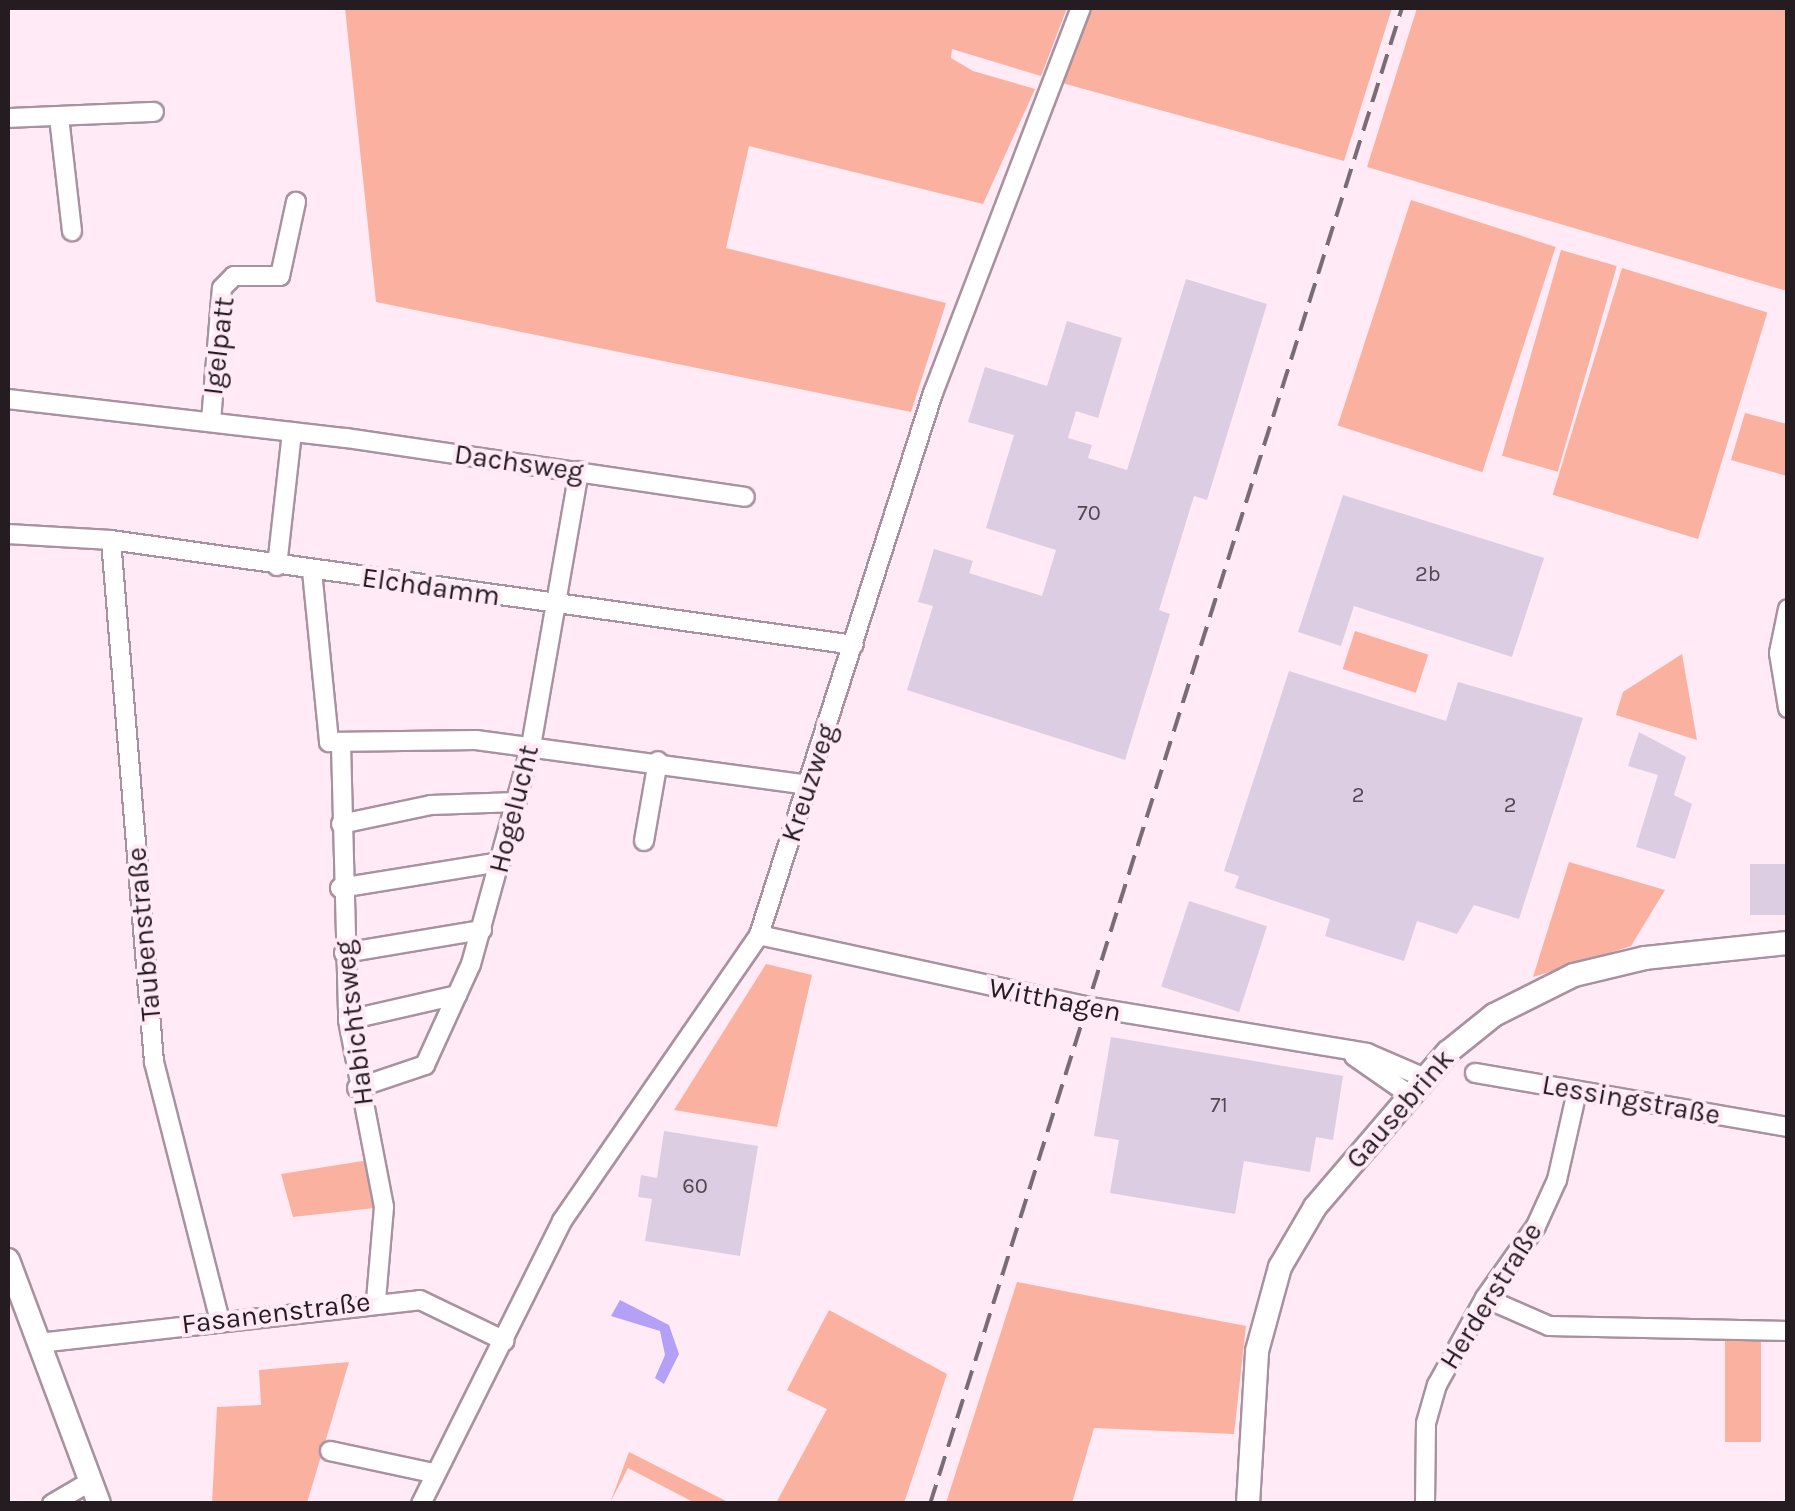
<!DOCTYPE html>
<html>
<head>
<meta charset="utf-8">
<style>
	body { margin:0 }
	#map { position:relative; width:1795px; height:1511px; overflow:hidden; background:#ffeaf5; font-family:Karla,sans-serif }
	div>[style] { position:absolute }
	.green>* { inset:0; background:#fab1a0; transform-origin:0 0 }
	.water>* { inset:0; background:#b5a0f8 }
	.building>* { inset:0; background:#ddcde2; transform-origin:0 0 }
	.roads { filter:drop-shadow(2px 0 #a9929f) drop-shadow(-2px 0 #a9929f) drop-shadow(0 2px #a9929f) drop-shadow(0 -2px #a9929f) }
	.street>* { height:18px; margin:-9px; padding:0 9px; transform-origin:9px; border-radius:9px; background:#fff }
	.secondary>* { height:22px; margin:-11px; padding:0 11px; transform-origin:11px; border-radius:11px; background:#fff }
	.rail>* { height:4px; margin-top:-2px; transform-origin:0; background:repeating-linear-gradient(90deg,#7a6c74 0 20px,transparent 0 30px) }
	span { translate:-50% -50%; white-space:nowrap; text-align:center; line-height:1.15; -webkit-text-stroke:8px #ffeaf5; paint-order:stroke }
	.number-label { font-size:22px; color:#534851 }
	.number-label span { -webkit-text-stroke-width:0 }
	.street-label { font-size:28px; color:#251c21 }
	.frame { position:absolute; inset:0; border:10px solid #251c21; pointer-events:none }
</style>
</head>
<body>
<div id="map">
	<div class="green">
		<i style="clip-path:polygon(345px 8px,1067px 8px,1041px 76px,952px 49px,951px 58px,973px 71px,1035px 89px,983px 204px,749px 146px,726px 248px,946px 303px,911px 412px,376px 302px)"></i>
		<i style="clip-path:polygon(1089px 8px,1392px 8px,1344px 161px,1055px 81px)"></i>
		<i style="clip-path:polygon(1417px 8px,1787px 8px,1787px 291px,1367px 167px)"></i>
		<i style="left:1411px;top:200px;width:152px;height:237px;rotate:18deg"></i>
		<i style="left:1561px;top:250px;width:58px;height:214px;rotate:16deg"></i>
		<i style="left:1622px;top:268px;width:152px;height:237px;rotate:17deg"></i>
		<i style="clip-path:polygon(1745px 413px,1787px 424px,1787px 476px,1731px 460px)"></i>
		<i style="left:1355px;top:631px;width:77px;height:40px;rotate:18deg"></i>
		<i style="clip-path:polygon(1682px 654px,1697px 740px,1616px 715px,1623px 692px)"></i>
		<i style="clip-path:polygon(1569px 862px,1665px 890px,1631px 946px,1533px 977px)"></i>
		<i style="clip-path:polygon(766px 964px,812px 975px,777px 1127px,674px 1110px)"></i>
		<i style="clip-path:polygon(369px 1160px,374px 1208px,293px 1217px,281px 1174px)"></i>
		<i style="clip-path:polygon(1017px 1282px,1246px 1326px,1234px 1434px,1094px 1428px,1072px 1503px,946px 1503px)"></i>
		<i style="clip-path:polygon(829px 1310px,947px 1374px,904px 1503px,776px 1503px,827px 1409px,787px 1390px)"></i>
		<i style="left:1725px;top:1340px;width:36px;height:102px"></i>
		<i style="clip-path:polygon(349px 1362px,307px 1503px,212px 1504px,217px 1407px,261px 1405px,259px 1370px)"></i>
		<i style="clip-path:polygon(629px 1452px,730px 1503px,695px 1503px,628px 1468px,610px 1503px)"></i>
	</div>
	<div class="water">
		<i style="clip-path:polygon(620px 1300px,669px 1325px,679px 1354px,664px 1384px,655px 1378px,665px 1355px,660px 1331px,611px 1316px)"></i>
	</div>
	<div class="building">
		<i style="clip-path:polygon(1186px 279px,1267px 304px,1207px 500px,1194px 496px,1159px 610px,1170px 614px,1125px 760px,907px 690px,933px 606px,918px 602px,934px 549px,973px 561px,969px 573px,1042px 596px,1056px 550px,986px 528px,1014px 435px,968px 422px,985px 367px,1047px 386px,1067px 321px,1122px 338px,1098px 418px,1076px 411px,1068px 438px,1092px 445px,1088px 458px,1127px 470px)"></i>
		<i style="clip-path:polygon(1343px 495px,1544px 558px,1512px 657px,1354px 606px,1341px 646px,1298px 632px)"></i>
		<i style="clip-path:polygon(1289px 671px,1446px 721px,1458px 682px,1583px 718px,1519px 919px,1474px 905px,1457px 934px,1417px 921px,1404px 961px,1325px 936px,1330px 919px,1235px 888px,1239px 876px,1224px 871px)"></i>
		<i style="clip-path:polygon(1639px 732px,1686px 757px,1674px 795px,1692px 804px,1675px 859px,1636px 847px,1658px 775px,1628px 766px)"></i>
		<i style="left:1788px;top:864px;width:51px;height:38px;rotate:90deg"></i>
		<i style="left:1189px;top:901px;width:82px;height:90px;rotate:18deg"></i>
		<i style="clip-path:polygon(1111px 1037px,1343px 1076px,1333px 1140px,1316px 1137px,1310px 1172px,1244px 1161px,1235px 1214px,1110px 1193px,1119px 1140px,1094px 1136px)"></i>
		<i style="clip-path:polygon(664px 1131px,758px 1146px,740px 1256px,645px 1241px,652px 1199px,638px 1197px,641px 1175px,657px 1178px)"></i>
	</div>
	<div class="roads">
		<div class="street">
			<i style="left:59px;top:117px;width:115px;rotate:83.5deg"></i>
			<i style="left:8px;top:118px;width:146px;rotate:-2.4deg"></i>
			<i style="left:8px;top:399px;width:340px;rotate:6.6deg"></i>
			<i style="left:346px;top:438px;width:403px;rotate:8.4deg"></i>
			<i style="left:211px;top:421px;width:133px;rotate:-85.3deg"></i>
			<i style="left:222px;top:288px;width:17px;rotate:-45deg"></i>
			<i style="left:234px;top:276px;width:46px"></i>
			<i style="left:280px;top:276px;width:76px;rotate:-77.8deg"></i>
			<i style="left:8px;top:534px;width:103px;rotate:3.3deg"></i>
			<i style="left:111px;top:540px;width:750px;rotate:8.04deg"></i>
			<i style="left:111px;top:540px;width:524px;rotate:85.29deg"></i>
			<i style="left:154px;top:1062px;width:267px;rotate:75.7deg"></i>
			<i style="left:277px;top:566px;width:135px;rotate:-83.6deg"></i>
			<i style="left:312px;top:571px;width:172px;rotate:84.3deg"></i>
			<i style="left:329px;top:742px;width:147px;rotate:-0.8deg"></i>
			<i style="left:476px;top:740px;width:336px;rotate:7.7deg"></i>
			<i style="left:1788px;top:609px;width:45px;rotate:101.6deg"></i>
			<i style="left:1779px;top:653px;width:56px;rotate:80.7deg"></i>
			<i style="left:341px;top:744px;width:276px;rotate:88.5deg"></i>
			<i style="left:348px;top:1020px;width:190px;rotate:79.1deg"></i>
			<i style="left:384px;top:1207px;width:94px;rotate:94.9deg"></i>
			<i style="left:341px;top:824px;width:92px;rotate:-11.9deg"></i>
			<i style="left:431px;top:805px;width:86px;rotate:-2deg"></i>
			<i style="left:644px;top:841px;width:81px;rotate:-80.1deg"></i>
			<i style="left:340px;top:888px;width:163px;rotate:-9.2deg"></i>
			<i style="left:759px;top:935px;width:339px;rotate:12.3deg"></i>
			<i style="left:1090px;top:1007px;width:281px;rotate:9.4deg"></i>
			<i style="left:1367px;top:1053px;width:63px;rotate:23.3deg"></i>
			<i style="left:344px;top:953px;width:140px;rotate:-9.5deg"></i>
			<i style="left:348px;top:1020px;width:112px;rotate:-12.9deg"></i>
			<i style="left:1354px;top:1056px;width:68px;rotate:34.9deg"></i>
			<i style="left:1475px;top:1073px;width:318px;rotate:9.8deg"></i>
			<i style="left:357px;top:1088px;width:72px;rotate:-18.7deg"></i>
			<i style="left:425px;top:1065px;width:111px;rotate:-65.5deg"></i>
			<i style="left:471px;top:964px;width:226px;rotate:-74.6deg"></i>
			<i style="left:531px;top:746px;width:279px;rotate:-80.1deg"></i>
			<i style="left:1485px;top:1298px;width:70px;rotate:23.6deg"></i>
			<i style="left:1549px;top:1326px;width:239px;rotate:1.2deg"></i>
			<i style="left:39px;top:1343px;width:383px;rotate:-6.4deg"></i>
			<i style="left:420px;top:1300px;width:94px;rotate:25.8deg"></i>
			<i style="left:330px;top:1451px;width:105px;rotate:12.1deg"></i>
			<i style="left:52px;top:1504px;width:45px;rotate:-30.5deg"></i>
			<i style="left:421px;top:1504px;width:316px;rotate:-63.5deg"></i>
			<i style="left:562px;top:1221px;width:347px;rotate:-55.4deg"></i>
			<i style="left:759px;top:935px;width:569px;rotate:-72.2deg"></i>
			<i style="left:933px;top:393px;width:412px;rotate:-69deg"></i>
			<i style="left:1425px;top:1504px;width:81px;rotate:-89.3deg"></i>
			<i style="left:1426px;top:1423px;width:40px;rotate:-74deg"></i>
			<i style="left:1437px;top:1385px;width:99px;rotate:-61.1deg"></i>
			<i style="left:1485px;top:1298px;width:88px;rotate:-54.7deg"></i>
			<i style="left:1536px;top:1226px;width:51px;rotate:-65.5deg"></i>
			<i style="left:1557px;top:1180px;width:91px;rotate:-77.3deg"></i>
		</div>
		<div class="secondary">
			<i style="left:8px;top:1260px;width:260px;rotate:69.5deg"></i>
			<i style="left:1248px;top:1504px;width:153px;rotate:-86.6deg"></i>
			<i style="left:1257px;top:1351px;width:87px;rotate:-74.7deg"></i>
			<i style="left:1280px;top:1267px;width:69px;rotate:-59.7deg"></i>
			<i style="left:1315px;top:1207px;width:204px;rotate:-49.4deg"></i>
			<i style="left:1448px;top:1052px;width:59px;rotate:-38.8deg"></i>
			<i style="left:1494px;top:1015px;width:89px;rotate:-26.6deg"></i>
			<i style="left:1574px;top:975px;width:73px;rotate:-13.5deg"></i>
			<i style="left:1645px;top:958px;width:144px;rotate:-6deg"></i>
		</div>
	</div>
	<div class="rail">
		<i style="left:930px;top:1504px;width:1569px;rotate:-72.49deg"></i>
	</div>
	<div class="number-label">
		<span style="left:1089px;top:514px">70</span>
		<span style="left:1428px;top:575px">2b</span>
		<span style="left:1358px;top:796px">2</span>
		<span style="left:1510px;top:806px">2</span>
		<span style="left:1219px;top:1106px">71</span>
		<span style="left:695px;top:1187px">60</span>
	</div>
	<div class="street-label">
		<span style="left:219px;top:346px;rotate:-83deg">Igelpatt</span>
		<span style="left:519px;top:463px;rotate:8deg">Dachsweg</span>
		<span style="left:431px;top:587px;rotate:8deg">Elchdamm</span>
		<span style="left:809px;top:783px;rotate:-72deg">Kreuzweg</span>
		<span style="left:514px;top:809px;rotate:-76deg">Hogelucht</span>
		<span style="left:144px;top:934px;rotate:-95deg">Taubenstraße</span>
		<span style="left:1055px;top:1000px;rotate:11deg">Witthagen</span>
		<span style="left:354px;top:1023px;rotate:-97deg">Habichtsweg</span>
		<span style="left:1631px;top:1100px;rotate:10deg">Lessingstraße</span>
		<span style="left:1400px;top:1109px;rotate:-49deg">Gausebrink</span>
		<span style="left:1491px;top:1296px;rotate:-58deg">Herderstraße</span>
		<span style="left:276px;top:1313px;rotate:-7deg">Fasanenstraße</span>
	</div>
	<div class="frame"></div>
</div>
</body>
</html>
